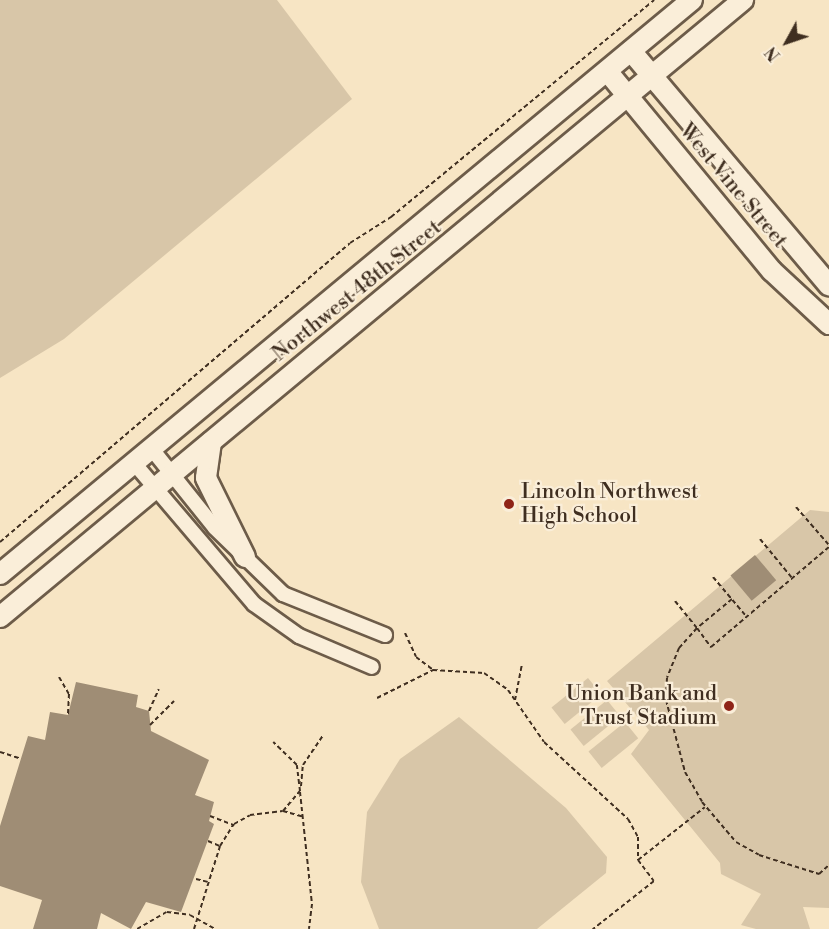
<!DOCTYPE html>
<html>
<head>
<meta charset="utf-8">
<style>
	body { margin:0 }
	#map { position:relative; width:829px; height:929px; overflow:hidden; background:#f7e5c4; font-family:"Libre Bodoni",serif }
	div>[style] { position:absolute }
	.green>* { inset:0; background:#d8c6a8; transform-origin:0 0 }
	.building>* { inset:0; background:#9f8d75; transform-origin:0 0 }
	.path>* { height:2px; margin-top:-1px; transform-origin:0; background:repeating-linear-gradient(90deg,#3f2e20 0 4.5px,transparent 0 7.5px) }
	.roads { filter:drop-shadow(2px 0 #6d5c49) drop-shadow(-2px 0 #6d5c49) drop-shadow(0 2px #6d5c49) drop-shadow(0 -2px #6d5c49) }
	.street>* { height:14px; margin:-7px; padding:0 7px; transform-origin:7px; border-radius:7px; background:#faeed9 }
	.secondary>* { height:20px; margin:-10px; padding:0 10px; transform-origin:10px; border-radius:10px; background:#faeed9 }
	.dots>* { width:16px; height:16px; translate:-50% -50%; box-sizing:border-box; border:3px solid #faeed9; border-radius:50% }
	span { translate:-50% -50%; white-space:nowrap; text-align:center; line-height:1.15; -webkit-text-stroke:4.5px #faeed9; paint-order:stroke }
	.street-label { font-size:21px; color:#3f2e20 }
	.poi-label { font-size:21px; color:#3f2e20 }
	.left { translate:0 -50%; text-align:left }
	.right { translate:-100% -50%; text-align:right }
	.north { position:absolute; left:757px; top:12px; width:60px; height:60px; -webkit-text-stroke:4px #faeed9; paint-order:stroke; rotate:230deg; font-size:16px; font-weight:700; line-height:24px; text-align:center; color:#3f2e20 }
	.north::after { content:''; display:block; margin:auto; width:21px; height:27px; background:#3f2e20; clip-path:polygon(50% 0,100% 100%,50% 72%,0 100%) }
</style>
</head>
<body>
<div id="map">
	<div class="green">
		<i style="clip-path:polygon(0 0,277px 0,352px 99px,64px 339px,0 378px)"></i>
		<i style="clip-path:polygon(810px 510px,829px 512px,829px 908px,803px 907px,810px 929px,756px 929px,741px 925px,761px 894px,721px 874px,720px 863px,631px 754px,649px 730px,607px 681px)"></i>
		<i style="left:588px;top:678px;width:21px;height:47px;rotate:51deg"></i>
		<i style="left:607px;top:700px;width:21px;height:47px;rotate:51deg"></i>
		<i style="clip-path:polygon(459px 717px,566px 808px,607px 857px,606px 873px,537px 929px,379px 929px,361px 882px,367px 812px,400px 759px)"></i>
		<i style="left:625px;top:722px;width:21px;height:47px;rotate:51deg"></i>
	</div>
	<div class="building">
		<i style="left:755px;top:555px;width:33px;height:32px;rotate:50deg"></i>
		<i style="clip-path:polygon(76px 682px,138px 695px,136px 707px,149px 711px,151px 731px,209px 760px,195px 795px,214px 802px,209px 821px,214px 824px,181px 912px,146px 902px,131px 929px,101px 913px,97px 929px,33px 929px,42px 900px,0 886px,0 826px,28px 736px,45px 740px,50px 712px,68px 715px)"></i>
	</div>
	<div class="path">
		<i style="left:796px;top:507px;width:50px;rotate:49deg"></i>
		<i style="left:760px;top:539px;width:50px;rotate:50.6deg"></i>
		<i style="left:0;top:542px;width:460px;rotate:-40.5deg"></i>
		<i style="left:350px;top:243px;width:49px;rotate:-32.4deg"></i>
		<i style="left:391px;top:217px;width:341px;rotate:-39.5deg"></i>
		<i style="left:713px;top:577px;width:51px;rotate:49.8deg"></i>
		<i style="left:732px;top:599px;width:45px;rotate:140.4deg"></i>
		<i style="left:697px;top:628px;width:24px;rotate:54deg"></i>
		<i style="left:711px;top:647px;width:155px;rotate:-40.3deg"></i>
		<i style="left:675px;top:601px;width:35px;rotate:51deg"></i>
		<i style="left:697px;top:628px;width:27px;rotate:132deg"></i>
		<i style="left:679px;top:648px;width:32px;rotate:112deg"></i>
		<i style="left:667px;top:678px;width:22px;rotate:93deg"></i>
		<i style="left:666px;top:700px;width:74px;rotate:75.2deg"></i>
		<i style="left:685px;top:772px;width:34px;rotate:60deg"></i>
		<i style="left:702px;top:802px;width:52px;rotate:49.6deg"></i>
		<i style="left:736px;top:842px;width:26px;rotate:29deg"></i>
		<i style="left:759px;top:855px;width:63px;rotate:17.6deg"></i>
		<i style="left:819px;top:874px;width:13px;rotate:-42deg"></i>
		<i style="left:405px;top:633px;width:26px;rotate:65deg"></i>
		<i style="left:416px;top:657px;width:21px;rotate:37deg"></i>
		<i style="left:59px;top:677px;width:20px;rotate:60deg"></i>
		<i style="left:69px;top:694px;width:21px;rotate:93deg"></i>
		<i style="left:377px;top:698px;width:63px;rotate:-26.6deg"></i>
		<i style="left:433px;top:670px;width:51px;rotate:3.4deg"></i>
		<i style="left:484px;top:673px;width:29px;rotate:35deg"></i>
		<i style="left:508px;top:690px;width:63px;rotate:55.3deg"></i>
		<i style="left:544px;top:742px;width:114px;rotate:42.5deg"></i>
		<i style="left:628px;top:819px;width:21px;rotate:61deg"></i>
		<i style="left:638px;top:837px;width:23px;rotate:90deg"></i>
		<i style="left:638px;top:860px;width:26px;rotate:53deg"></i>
		<i style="left:654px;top:881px;width:78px;rotate:141.8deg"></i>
		<i style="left:515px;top:700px;width:36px;rotate:-79deg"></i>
		<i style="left:149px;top:711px;width:24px;rotate:-66deg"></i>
		<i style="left:150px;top:725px;width:34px;rotate:-45deg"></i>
		<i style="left:0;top:752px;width:22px;rotate:18deg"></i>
		<i style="left:301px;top:786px;width:21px;rotate:-85deg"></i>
		<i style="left:303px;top:765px;width:37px;rotate:-56deg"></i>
		<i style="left:300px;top:792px;width:113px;rotate:83.9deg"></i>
		<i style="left:312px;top:904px;width:25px;rotate:97deg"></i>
		<i style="left:283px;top:811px;width:22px;rotate:16deg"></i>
		<i style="left:210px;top:816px;width:26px;rotate:21deg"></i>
		<i style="left:208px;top:841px;width:13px;rotate:23deg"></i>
		<i style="left:638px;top:860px;width:85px;rotate:-38.3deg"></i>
		<i style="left:196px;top:879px;width:12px;rotate:14deg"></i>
		<i style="left:137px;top:929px;width:34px;rotate:-30deg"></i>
		<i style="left:167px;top:912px;width:23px;rotate:7deg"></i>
		<i style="left:190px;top:915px;width:29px;rotate:29deg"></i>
		<i style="left:194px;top:929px;width:87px;rotate:-72.6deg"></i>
		<i style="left:220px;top:846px;width:26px;rotate:-58deg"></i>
		<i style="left:234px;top:824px;width:18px;rotate:-29deg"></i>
		<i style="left:250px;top:815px;width:33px;rotate:-7deg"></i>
		<i style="left:283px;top:811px;width:26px;rotate:-50deg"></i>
		<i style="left:300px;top:791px;width:26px;rotate:-97deg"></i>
		<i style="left:297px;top:765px;width:33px;rotate:-136deg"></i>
	</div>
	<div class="roads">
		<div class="street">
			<i style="left:151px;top:448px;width:102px;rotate:51.3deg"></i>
			<i style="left:215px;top:528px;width:95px;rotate:44.1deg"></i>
			<i style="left:283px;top:594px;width:110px;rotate:21.9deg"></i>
			<i style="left:134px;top:463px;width:185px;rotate:49.6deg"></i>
			<i style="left:254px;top:604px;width:55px;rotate:35.4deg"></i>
			<i style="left:299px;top:636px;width:79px;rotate:23deg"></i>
		</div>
		<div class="secondary">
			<i style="left:631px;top:51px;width:307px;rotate:49.8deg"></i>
			<i style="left:607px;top:71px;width:259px;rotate:50.5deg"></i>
			<i style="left:772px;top:271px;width:78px;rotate:42.9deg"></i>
			<i style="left:211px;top:442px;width:36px;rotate:98deg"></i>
			<i style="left:206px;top:478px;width:88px;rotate:63.7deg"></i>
			<i style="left:0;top:574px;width:899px;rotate:-39.68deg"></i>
			<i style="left:0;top:617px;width:966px;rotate:-39.71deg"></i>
		</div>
	</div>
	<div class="dots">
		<i style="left:509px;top:504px;background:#8f2418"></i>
		<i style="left:729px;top:706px;background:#8f2418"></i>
	</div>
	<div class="street-label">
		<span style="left:733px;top:186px;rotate:50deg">West Vine Street</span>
		<span style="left:357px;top:291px;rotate:-39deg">Northwest 48th Street</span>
	</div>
	<div class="poi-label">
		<span class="left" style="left:521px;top:504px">Lincoln Northwest<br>High School</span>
		<span class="right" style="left:717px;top:706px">Union Bank and<br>Trust Stadium</span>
	</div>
	<div class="north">N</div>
</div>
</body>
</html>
